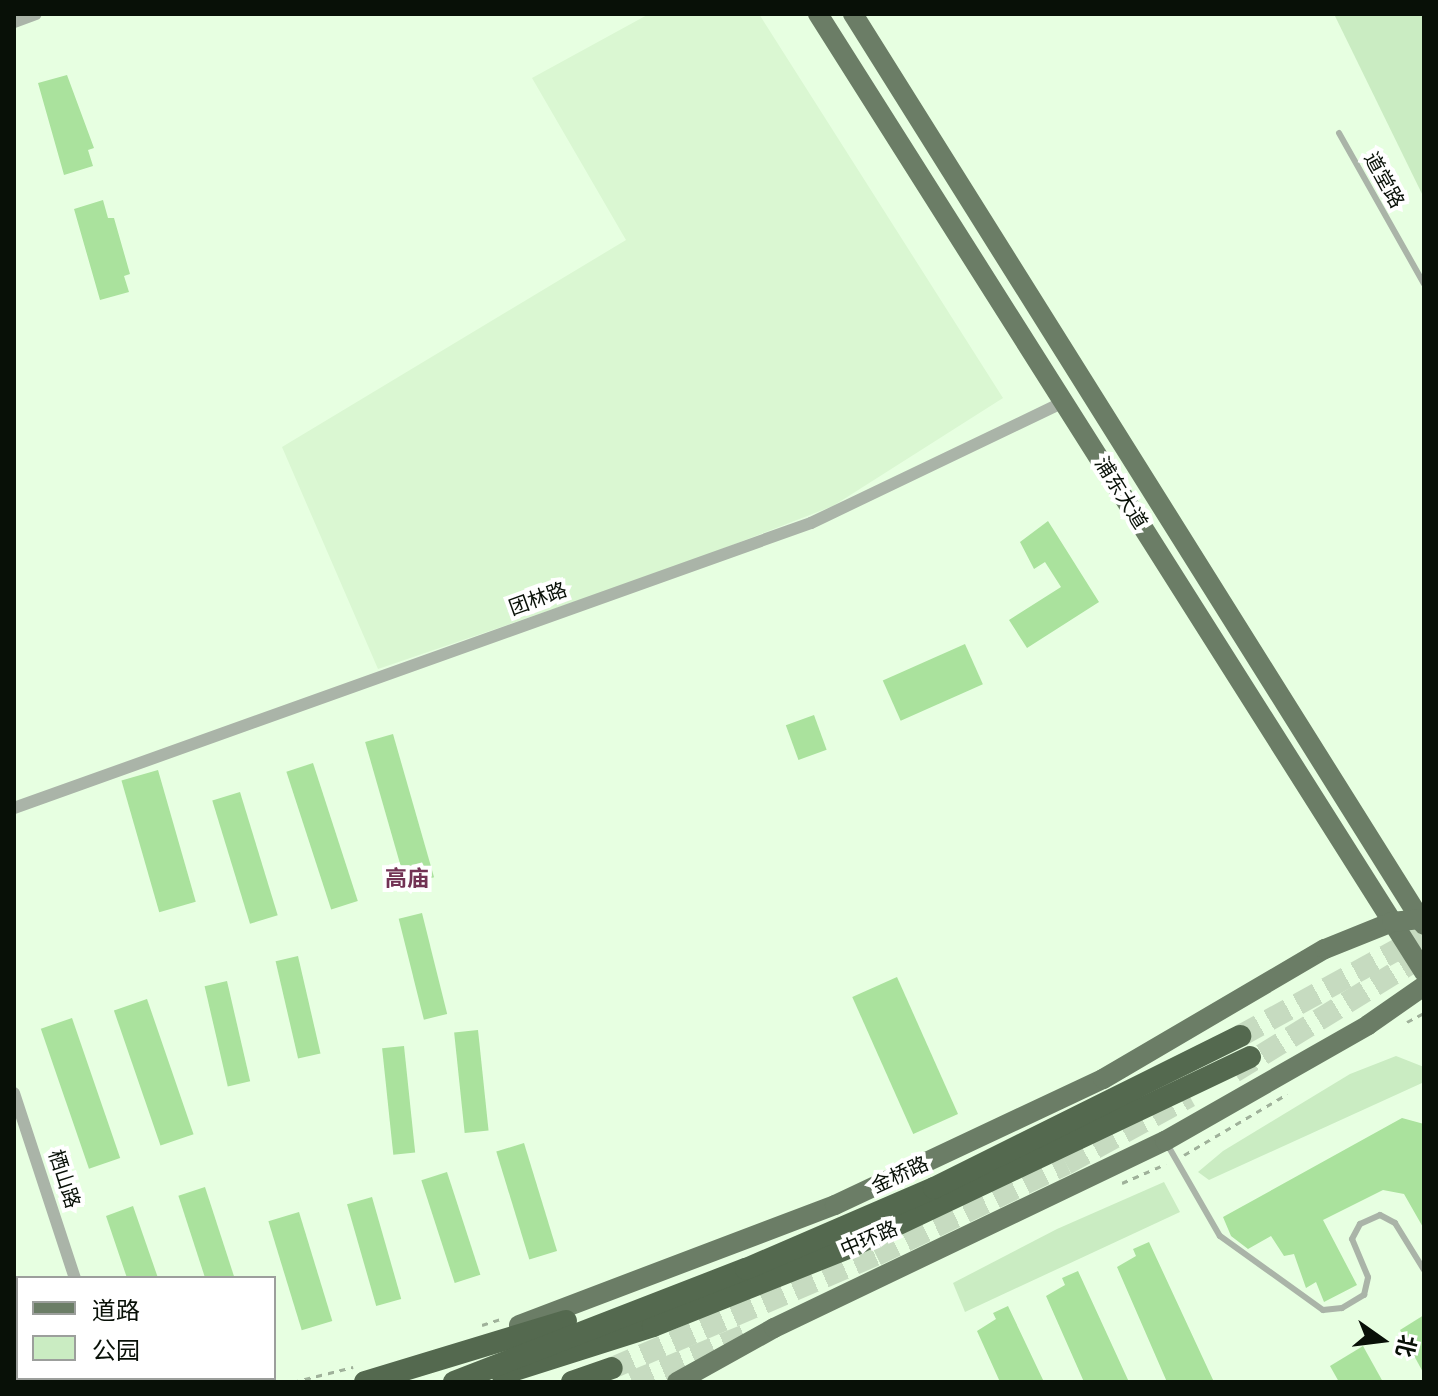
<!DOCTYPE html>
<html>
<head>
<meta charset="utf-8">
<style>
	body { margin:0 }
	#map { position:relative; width:1438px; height:1396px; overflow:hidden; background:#e7ffe1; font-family:Figtree,"Noto Sans SC",sans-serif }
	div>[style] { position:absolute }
	.built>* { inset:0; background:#daf7d2 }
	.green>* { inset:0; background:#caecc2 }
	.building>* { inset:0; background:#aae29d; transform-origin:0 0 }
	.highway-tunnel>* { height:22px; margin-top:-11px; transform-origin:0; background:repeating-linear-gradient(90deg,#c6dbc0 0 22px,transparent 0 33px) }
	.path>* { height:3px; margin-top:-1.5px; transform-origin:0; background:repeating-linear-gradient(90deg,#9fb19a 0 6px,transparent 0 12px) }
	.lane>* { height:6px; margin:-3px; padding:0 3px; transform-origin:3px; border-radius:3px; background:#aab4a8 }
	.street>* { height:12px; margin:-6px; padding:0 6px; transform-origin:6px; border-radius:6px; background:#aab4a8 }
	.primary>* { height:20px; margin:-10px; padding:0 10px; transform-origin:10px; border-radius:10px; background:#6b7d66 }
	.highway>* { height:22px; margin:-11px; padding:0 11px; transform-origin:11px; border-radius:11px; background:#54694f }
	span { translate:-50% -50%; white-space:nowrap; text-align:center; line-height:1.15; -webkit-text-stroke:8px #fff; paint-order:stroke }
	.street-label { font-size:20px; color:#081007 }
	.neighbourhood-label { font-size:22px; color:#723254; font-weight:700 }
	.frame { position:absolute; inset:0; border:16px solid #081007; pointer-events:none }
	.legend { position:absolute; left:16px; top:1276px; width:260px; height:104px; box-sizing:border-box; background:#fff; border:2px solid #9c9f9c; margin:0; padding:10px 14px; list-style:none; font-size:24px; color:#081007 }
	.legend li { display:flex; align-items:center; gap:16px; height:40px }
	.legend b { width:40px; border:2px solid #9c9f9c }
	.north { position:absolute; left:1342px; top:1300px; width:80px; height:80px; -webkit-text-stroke:6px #fff; paint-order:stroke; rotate:104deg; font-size:22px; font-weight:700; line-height:32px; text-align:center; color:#081007 }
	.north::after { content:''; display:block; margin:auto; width:28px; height:36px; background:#081007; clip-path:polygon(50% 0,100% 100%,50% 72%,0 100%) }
</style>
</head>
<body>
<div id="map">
	<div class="built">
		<i style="clip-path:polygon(649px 14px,759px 14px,1003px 398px,833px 506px,665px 571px,378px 669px,282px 447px,626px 240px,532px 78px)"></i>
	</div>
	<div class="green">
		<i style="clip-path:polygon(1334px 14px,1424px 14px,1424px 198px)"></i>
		<i style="clip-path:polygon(1396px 1056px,1424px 1067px,1422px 1083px,1209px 1180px,1198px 1172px,1223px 1151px,1350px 1074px)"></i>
		<i style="clip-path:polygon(1164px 1182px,1180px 1212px,965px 1312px,953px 1283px,1057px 1229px)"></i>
	</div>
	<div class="building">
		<i style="clip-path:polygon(67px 75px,94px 148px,88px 150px,93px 166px,64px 175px,38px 83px)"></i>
		<i style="clip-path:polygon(103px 200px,108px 218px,114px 218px,130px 274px,124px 276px,129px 292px,100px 300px,74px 209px)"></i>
		<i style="clip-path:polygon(1048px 521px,1099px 602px,1027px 648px,1009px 620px,1061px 587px,1045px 562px,1034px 569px,1020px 542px)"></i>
		<i style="left:965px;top:644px;width:44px;height:90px;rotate:66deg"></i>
		<i style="left:814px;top:715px;width:37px;height:30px;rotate:70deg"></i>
		<i style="left:393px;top:734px;width:149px;height:29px;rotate:74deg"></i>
		<i style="left:313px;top:763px;width:145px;height:28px;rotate:72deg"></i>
		<i style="left:158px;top:770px;width:137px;height:38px;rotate:74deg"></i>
		<i style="left:240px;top:792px;width:129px;height:29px;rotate:73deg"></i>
		<i style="left:422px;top:913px;width:104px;height:24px;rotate:76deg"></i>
		<i style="left:298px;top:956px;width:100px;height:23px;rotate:77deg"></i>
		<i style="left:897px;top:977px;width:150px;height:49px;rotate:66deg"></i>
		<i style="left:227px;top:981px;width:103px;height:23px;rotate:77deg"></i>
		<i style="left:147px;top:999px;width:143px;height:35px;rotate:71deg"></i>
		<i style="left:72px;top:1018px;width:148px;height:33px;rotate:71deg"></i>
		<i style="left:478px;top:1030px;width:101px;height:24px;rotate:84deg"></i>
		<i style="left:404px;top:1046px;width:107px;height:22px;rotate:84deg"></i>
		<i style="clip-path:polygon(1402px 1118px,1424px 1124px,1424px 1229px,1404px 1194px,1383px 1190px,1323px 1220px,1357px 1285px,1324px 1302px,1316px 1282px,1306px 1288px,1294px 1254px,1284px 1256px,1271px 1236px,1248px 1249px,1231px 1236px,1223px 1217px)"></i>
		<i style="left:524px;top:1143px;width:113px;height:29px;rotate:73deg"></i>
		<i style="left:447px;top:1172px;width:108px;height:27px;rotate:72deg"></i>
		<i style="left:205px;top:1187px;width:96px;height:28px;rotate:72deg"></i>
		<i style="left:372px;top:1197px;width:106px;height:26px;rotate:74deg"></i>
		<i style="clip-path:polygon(133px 1206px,158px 1278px,127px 1278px,106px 1216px)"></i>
		<i style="left:299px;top:1212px;width:114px;height:32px;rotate:73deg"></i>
		<i style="clip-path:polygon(1149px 1242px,1214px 1382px,1167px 1382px,1117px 1267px,1136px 1256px,1133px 1249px)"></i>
		<i style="clip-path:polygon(1078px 1271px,1129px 1382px,1084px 1382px,1046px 1296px,1065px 1285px,1062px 1278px)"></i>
		<i style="clip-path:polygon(1008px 1306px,1044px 1382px,1000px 1382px,977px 1331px,996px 1319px,993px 1313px)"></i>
		<i style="clip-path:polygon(1424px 1315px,1424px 1374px,1400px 1330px)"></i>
		<i style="clip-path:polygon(1363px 1346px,1383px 1382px,1339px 1382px,1330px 1366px)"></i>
	</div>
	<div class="highway-tunnel">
		<i style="left:1240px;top:1036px;width:210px;rotate:-28.8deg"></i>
		<i style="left:1234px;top:1072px;width:223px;rotate:-31.6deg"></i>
		<i style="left:612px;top:1368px;width:287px;rotate:-23.2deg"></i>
		<i style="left:876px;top:1255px;width:211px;rotate:-25.6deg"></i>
		<i style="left:1066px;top:1164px;width:141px;rotate:-28.7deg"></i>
		<i style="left:632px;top:1382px;width:131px;rotate:-22.5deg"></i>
	</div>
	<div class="path">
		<i style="left:1407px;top:1022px;width:19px;rotate:-28deg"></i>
		<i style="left:1184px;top:1155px;width:120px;rotate:-30.6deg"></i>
		<i style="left:1122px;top:1183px;width:48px;rotate:-23.4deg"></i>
		<i style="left:482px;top:1325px;width:20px;rotate:-18deg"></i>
		<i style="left:293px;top:1382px;width:62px;rotate:-14deg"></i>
	</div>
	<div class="lane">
		<i style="left:1339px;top:133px;width:173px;rotate:60.6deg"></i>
		<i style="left:1167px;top:1144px;width:106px;rotate:60.1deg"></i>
		<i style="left:1220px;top:1236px;width:127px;rotate:35.7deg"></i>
		<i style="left:1323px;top:1310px;width:19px;rotate:-6deg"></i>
		<i style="left:1342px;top:1308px;width:26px;rotate:-31deg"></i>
		<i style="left:1364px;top:1295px;width:18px;rotate:-77deg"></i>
		<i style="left:1368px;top:1277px;width:41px;rotate:-112.8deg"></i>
		<i style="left:1352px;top:1239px;width:17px;rotate:-62deg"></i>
		<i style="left:1360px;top:1224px;width:22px;rotate:-24deg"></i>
		<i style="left:1380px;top:1215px;width:17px;rotate:28deg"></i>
		<i style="left:1395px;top:1223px;width:55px;rotate:58.3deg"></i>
	</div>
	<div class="street">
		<i style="left:14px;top:22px;width:23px;rotate:-20deg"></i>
		<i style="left:14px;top:808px;width:846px;rotate:-19.68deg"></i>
		<i style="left:811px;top:523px;width:280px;rotate:-25.6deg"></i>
		<i style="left:14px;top:1093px;width:195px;rotate:71.8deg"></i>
		<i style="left:107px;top:1378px;width:4px;rotate:76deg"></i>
	</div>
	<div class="primary">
		<i style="left:818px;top:14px;width:1134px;rotate:57.68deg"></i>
		<i style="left:853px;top:14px;width:1075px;rotate:57.92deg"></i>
		<i style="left:519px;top:1325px;width:338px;rotate:-20.8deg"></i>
		<i style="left:835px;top:1205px;width:296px;rotate:-25.2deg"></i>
		<i style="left:1103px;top:1079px;width:257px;rotate:-30.4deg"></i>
		<i style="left:1325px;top:949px;width:72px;rotate:-21.9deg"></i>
		<i style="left:1392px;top:922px;width:28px;rotate:-6deg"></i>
		<i style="left:677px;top:1382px;width:111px;rotate:-29.1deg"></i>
		<i style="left:774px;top:1328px;width:433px;rotate:-25.6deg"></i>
		<i style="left:1165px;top:1141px;width:234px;rotate:-29.7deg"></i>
		<i style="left:1368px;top:1025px;width:68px;rotate:-34.9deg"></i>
	</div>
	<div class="highway">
		<i style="left:502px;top:1374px;width:158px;rotate:-17.6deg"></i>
		<i style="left:653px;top:1326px;width:210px;rotate:-21.8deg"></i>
		<i style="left:848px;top:1248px;width:445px;rotate:-25.4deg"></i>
		<i style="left:365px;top:1382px;width:210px;rotate:-16.9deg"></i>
		<i style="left:454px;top:1382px;width:313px;rotate:-21.2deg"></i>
		<i style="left:746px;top:1269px;width:205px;rotate:-23.3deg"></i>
		<i style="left:934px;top:1188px;width:342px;rotate:-26.4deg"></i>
		<i style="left:572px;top:1382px;width:42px;rotate:-19.3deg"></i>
	</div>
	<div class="street-label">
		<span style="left:1384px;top:180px;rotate:61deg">道堂路</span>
		<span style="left:1121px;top:493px;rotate:58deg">浦东大道</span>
		<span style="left:538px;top:599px;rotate:-20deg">团林路</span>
		<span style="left:900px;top:1175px;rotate:-25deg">金桥路</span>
		<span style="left:64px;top:1179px;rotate:72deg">栖山路</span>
		<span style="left:869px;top:1239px;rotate:-23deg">中环路</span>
	</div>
	<div class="neighbourhood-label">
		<span style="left:407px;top:879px">高庙</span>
	</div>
	<div class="frame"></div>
	<ul class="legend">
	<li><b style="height:10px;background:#6b7d66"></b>道路</li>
	<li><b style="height:22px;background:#caecc2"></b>公园</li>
	</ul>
	<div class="north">北</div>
</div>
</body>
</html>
